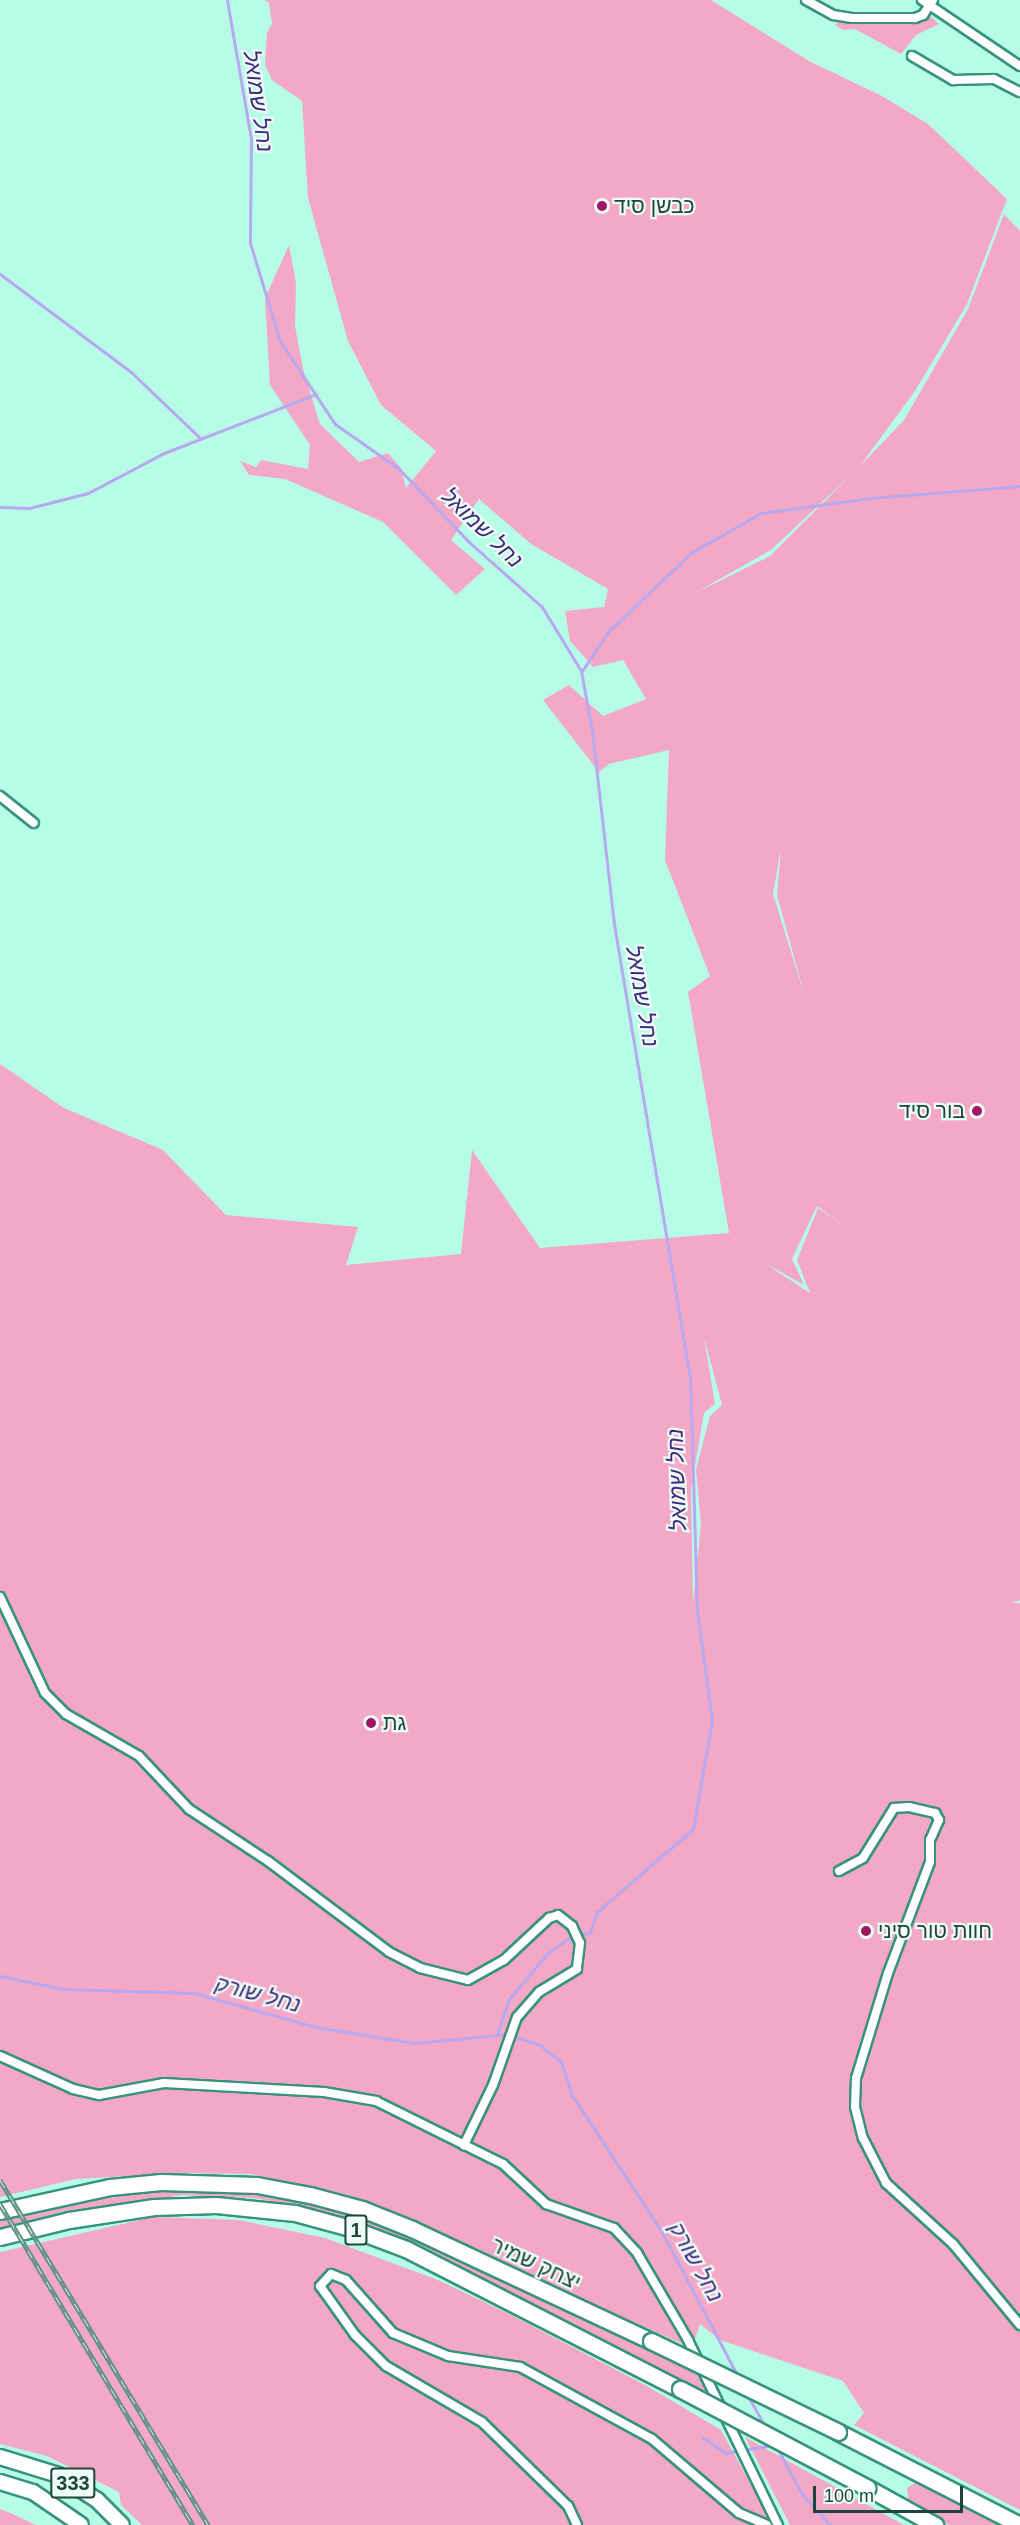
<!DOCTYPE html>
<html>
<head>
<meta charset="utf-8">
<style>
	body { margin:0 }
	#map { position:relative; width:1020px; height:2525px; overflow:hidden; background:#b6fce7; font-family:Arial,"Noto Sans Hebrew",sans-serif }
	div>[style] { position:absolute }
	.green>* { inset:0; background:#f3a8c6 }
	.stream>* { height:3px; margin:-1.5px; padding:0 1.5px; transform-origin:1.5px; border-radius:1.5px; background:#b7a8ef }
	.roads { filter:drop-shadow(2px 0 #37937c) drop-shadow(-2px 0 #37937c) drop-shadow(0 2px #37937c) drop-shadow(0 -2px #37937c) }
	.street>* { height:8px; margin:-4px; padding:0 4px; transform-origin:4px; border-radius:4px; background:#fff }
	.primary>* { height:14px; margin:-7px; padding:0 7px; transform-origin:7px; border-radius:7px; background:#fff }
	.highway>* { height:15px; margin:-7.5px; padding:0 7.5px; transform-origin:7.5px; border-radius:7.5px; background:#fff }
	.rail>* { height:5px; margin-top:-2.5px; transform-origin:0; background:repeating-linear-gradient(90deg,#ecfcf7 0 9px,#5e9283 0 18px); box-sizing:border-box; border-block:2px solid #5e9283 }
	.bridges { filter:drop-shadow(2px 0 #37937c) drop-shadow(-2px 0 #37937c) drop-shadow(0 2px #37937c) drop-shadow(0 -2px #37937c) }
	.highway-bridge>* { height:15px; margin:-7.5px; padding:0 7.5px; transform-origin:7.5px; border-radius:7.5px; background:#fff }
	.dots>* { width:16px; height:16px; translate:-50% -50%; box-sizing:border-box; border:3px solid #ecfcf7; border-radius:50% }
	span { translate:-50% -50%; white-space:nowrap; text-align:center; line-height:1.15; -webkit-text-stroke:4.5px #ecfcf7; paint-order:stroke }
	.shield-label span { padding:2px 4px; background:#ecfcf7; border:2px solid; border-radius:4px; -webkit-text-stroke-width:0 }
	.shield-label { font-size:20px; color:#1f453a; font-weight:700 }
	.poi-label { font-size:21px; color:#1f453a }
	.left { translate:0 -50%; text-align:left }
	.right { translate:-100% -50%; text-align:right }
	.street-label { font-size:21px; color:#1f453a }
	.water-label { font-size:22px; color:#442a7b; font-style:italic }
	.scale { position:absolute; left:813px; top:2486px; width:150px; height:27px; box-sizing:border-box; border:3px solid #1f453a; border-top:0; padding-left:8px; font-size:18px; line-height:21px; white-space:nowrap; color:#1f453a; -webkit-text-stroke:4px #ecfcf7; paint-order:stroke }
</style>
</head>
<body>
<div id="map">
	<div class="green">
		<i style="clip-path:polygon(evenodd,264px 0,711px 0,809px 61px,882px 96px,928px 124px,1007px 199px,967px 304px,915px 391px,860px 466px,904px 420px,968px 309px,1004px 214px,1020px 231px,1020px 1600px,1012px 1603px,1020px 1603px,1020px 2510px,854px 2425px,864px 2413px,843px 2381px,720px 2340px,700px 2324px,692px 2348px,348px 2195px,251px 2174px,181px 2173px,76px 2179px,0 2197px,0 1064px,64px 1108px,163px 1150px,226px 1215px,358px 1227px,346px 1265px,461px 1254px,472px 1150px,540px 1248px,729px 1233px,688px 992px,710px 976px,665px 860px,669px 750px,609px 764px,599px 772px,543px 700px,569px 685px,603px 716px,646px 699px,623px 660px,593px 667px,570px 641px,565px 611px,604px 607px,608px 589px,531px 544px,479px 499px,451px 540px,485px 569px,456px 595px,383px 522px,285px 479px,249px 475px,240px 461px,256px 467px,261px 460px,308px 469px,310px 445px,270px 385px,265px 298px,289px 245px,296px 283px,295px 326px,303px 369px,320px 424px,359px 462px,388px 453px,401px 468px,406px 488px,436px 451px,381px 405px,348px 341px,308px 198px,302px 101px,272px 80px,265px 65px,267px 33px,272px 24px,269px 3px,264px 0,853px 473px,770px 556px,695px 593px,771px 550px,853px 473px,264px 0,781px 848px,777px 895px,805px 997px,773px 894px,781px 848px,264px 0,817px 1206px,847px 1227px,818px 1208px,797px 1260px,810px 1293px,763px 1262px,804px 1285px,792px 1259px,817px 1206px,264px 0,704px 1337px,722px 1405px,710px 1416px,696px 1470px,701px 1524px,693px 1604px,691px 1489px,704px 1413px,715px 1404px,704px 1337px)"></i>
		<i style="clip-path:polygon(930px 16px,939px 24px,916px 35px,901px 54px,855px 29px,843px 30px,835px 25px,839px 21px,908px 24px,921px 22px)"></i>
		<i style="clip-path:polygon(169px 2189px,267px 2194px,369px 2219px,698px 2374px,708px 2394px,412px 2241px,321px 2210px,253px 2198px,183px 2195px,65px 2211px,0 2229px,0 2221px,60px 2205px)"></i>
		<i style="clip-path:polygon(153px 2217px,239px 2220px,325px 2238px,438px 2280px,511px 2315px,647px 2386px,721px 2430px,773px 2525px,142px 2525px,121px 2505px,119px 2492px,47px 2456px,0 2444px,0 2252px)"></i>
		<i style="clip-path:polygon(745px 2437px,904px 2525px,790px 2525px)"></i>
		<i style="clip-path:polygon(919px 2481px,1012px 2525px,949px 2525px,909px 2503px,907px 2488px)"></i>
		<i style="clip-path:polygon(0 2509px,13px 2514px,36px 2525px,0 2525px)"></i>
	</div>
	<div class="stream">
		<i style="left:227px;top:0;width:141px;rotate:80.2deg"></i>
		<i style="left:251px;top:139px;width:104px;rotate:90.6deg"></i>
		<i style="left:250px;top:243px;width:102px;rotate:73deg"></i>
		<i style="left:280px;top:341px;width:100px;rotate:56.5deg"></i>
		<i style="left:335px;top:424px;width:78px;rotate:35.1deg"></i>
		<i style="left:399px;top:469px;width:101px;rotate:46.2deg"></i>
		<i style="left:469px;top:542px;width:98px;rotate:41.7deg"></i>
		<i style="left:542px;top:607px;width:75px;rotate:58.6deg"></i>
		<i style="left:581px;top:671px;width:61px;rotate:79.6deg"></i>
		<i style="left:592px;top:731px;width:194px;rotate:83.5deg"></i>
		<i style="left:614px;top:924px;width:458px;rotate:80.5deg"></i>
		<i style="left:690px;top:1376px;width:235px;rotate:88.3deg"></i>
		<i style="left:697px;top:1611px;width:110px;rotate:82.2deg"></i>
		<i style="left:712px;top:1720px;width:111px;rotate:99.9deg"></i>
		<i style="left:693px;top:1829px;width:127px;rotate:139.2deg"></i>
		<i style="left:597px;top:1912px;width:21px;rotate:109deg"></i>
		<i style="left:590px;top:1932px;width:24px;rotate:163deg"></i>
		<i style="left:567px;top:1939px;width:26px;rotate:143deg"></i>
		<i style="left:546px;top:1955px;width:57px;rotate:130.1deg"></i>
		<i style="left:509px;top:1999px;width:36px;rotate:109deg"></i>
		<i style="left:0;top:274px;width:164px;rotate:36.8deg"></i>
		<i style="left:131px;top:372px;width:95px;rotate:43.7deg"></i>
		<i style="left:0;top:507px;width:29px;rotate:2deg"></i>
		<i style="left:29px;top:508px;width:61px;rotate:-14.3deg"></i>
		<i style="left:88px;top:493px;width:86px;rotate:-27.8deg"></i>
		<i style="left:164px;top:453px;width:163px;rotate:-21.2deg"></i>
		<i style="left:582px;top:671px;width:47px;rotate:-56.3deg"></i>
		<i style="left:608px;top:632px;width:116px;rotate:-43.6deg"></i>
		<i style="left:692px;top:552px;width:79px;rotate:-29.5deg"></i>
		<i style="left:761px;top:513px;width:111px;rotate:-7.8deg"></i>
		<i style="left:871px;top:498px;width:149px;rotate:-4.6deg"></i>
		<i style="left:0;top:1976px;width:65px;rotate:11.5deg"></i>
		<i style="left:64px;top:1989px;width:130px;rotate:1.8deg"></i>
		<i style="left:194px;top:1993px;width:127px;rotate:15.6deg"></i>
		<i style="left:316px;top:2027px;width:100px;rotate:9.2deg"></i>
		<i style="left:415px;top:2043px;width:91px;rotate:-5.6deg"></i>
		<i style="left:513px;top:2036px;width:28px;rotate:18deg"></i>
		<i style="left:540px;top:2045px;width:27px;rotate:39deg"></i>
		<i style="left:561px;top:2062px;width:35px;rotate:72deg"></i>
		<i style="left:572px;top:2095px;width:164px;rotate:56.7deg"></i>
		<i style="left:662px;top:2232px;width:164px;rotate:62.3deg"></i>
		<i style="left:748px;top:2396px;width:35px;rotate:61deg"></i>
		<i style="left:702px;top:2437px;width:29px;rotate:34deg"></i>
		<i style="left:726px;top:2453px;width:48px;rotate:-9.7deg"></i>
		<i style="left:776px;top:2446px;width:55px;rotate:61.6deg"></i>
		<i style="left:802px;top:2494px;width:42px;rotate:47.9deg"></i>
	</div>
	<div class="roads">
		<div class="street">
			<i style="left:806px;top:0;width:31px;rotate:29deg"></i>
			<i style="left:833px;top:15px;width:19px;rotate:9deg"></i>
			<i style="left:852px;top:18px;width:63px"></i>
			<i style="left:915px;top:18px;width:9px;rotate:-21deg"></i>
			<i style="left:923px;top:15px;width:18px;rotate:-56deg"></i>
			<i style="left:922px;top:0;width:118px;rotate:34deg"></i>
			<i style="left:912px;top:56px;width:48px;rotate:30.3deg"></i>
			<i style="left:953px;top:80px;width:41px;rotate:-1.4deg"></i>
			<i style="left:994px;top:79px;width:29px;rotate:27deg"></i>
			<i style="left:0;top:796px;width:43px;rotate:38.5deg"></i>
			<i style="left:0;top:1597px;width:106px;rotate:64.9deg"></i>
			<i style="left:45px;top:1693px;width:30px;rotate:45deg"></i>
			<i style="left:66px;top:1714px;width:84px;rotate:29.9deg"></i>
			<i style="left:139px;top:1756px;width:73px;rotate:46.7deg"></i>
			<i style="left:189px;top:1809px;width:95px;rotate:33.4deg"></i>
			<i style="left:268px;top:1861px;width:151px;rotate:36.9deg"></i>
			<i style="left:389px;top:1952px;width:35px;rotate:27deg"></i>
			<i style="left:420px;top:1968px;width:49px;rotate:14deg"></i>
			<i style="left:468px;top:1980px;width:41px;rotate:-29.1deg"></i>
			<i style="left:504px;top:1960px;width:62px;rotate:-43deg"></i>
			<i style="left:549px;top:1918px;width:9px;rotate:-18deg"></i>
			<i style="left:558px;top:1915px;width:18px;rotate:38deg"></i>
			<i style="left:572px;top:1926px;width:19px;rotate:65deg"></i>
			<i style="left:580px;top:1943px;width:26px;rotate:97deg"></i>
			<i style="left:577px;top:1969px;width:44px;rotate:148.8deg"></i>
			<i style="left:539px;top:1992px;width:33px;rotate:131deg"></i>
			<i style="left:517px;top:2017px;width:72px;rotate:109.4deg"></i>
			<i style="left:493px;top:2085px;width:67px;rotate:115.8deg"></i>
			<i style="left:839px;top:1871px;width:27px;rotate:-28deg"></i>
			<i style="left:863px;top:1858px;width:59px;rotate:-58.2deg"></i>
			<i style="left:894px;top:1808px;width:15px;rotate:-4deg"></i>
			<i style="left:909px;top:1807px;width:27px;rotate:13deg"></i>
			<i style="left:935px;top:1813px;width:8px;rotate:60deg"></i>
			<i style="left:939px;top:1820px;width:22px;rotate:114deg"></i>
			<i style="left:930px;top:1840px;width:22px;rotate:90deg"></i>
			<i style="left:930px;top:1862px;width:119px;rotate:110.7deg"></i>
			<i style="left:888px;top:1973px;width:110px;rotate:106.9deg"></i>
			<i style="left:856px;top:2078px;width:29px;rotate:92deg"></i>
			<i style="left:855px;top:2107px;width:32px;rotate:76deg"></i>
			<i style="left:863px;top:2138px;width:51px;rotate:62.9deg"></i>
			<i style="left:886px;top:2183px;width:91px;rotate:42.3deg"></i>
			<i style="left:953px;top:2244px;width:105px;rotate:50.4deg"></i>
			<i style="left:0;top:2056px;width:80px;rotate:24.3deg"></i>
			<i style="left:73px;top:2089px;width:27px;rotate:13deg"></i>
			<i style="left:99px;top:2095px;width:66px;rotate:-10.5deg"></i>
			<i style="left:164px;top:2083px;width:160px;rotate:3.2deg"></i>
			<i style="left:324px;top:2092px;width:53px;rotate:9.8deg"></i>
			<i style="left:376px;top:2101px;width:142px;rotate:26.4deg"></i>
			<i style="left:503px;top:2164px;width:59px;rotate:42.9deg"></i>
			<i style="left:546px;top:2204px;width:72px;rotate:19.4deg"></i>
			<i style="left:614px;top:2228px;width:34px;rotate:47deg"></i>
			<i style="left:637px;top:2253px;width:101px;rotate:59.6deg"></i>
			<i style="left:688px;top:2340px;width:206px;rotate:64.1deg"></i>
			<i style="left:577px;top:2525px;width:21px;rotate:-115deg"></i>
			<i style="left:568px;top:2506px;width:120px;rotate:-135.7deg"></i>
			<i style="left:482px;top:2422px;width:111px;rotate:-149.7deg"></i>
			<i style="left:386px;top:2366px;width:44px;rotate:-135deg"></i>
			<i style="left:355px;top:2335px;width:60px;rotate:-125.5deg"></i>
			<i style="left:320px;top:2286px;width:16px;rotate:-47deg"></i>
			<i style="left:331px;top:2274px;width:16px;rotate:22deg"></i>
			<i style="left:346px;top:2280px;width:71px;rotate:48.4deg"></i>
			<i style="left:393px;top:2333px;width:60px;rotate:22.7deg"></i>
			<i style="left:448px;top:2356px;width:73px;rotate:8.7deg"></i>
			<i style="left:520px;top:2367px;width:150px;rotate:28.6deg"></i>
			<i style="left:652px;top:2439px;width:114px;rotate:40.4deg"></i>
			<i style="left:739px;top:2513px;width:30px;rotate:23deg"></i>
		</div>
		<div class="primary">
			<i style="left:0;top:2457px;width:61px;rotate:17.2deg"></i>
			<i style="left:58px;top:2475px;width:46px;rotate:32.7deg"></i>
			<i style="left:97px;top:2500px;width:35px;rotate:45deg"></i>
			<i style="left:0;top:2482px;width:34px;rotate:17deg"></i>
			<i style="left:33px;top:2492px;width:58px;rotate:34.5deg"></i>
		</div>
		<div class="highway">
			<i style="left:0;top:2211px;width:113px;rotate:-12.3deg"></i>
			<i style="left:110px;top:2187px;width:51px;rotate:-5.6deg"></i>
			<i style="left:161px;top:2182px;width:96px;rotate:1.8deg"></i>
			<i style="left:257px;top:2185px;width:54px;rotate:10.7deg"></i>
			<i style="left:310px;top:2195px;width:54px;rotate:15.1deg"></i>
			<i style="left:362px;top:2209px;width:54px;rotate:21.8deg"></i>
			<i style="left:412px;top:2229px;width:264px;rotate:25.1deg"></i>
			<i style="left:0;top:2237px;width:71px;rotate:-13.8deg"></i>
			<i style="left:69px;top:2220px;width:86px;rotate:-8.7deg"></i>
			<i style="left:154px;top:2207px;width:62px;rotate:-1.8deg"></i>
			<i style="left:216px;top:2205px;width:79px;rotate:5.8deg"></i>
			<i style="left:295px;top:2213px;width:57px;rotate:15.3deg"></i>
			<i style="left:350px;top:2228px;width:60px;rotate:20.6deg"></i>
			<i style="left:406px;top:2249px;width:308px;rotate:27.1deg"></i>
			<i style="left:838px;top:2432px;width:204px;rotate:27.1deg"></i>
			<i style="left:868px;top:2488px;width:77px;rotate:28.9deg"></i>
		</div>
	</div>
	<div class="rail">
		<i style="left:0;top:2180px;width:403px;rotate:58.9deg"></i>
		<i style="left:0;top:2204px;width:375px;rotate:59deg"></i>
	</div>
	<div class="bridges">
		<div class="highway-bridge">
			<i style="left:651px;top:2341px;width:208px;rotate:25.9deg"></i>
			<i style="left:680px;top:2389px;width:212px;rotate:27.8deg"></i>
		</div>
	</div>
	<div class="dots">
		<i style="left:602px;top:206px;background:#9f1662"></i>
		<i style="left:977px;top:1111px;background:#9f1662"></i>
		<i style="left:371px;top:1723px;background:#9f1662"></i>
		<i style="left:866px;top:1931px;background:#9f1662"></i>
	</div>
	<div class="shield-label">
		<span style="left:356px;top:2230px">1</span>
		<span style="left:73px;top:2483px">333</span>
	</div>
	<div class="poi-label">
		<span class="left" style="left:614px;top:206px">כבשן סיד</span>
		<span class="right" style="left:965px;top:1111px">בור סיד</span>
		<span class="left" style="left:383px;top:1723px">גת</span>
		<span class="left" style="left:878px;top:1931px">חוות טור סיני</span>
	</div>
	<div class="street-label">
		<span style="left:536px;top:2264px;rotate:25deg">יצחק שמיר</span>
	</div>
	<div class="water-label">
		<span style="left:258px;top:101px;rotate:82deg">נחל שמואל</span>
		<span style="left:482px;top:528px;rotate:44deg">נחל שמואל</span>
		<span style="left:642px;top:996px;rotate:80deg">נחל שמואל</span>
		<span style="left:677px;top:1480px;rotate:-92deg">נחל שמואל</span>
		<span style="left:258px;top:1994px;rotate:15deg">נחל שורק</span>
		<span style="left:696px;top:2262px;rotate:61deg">נחל שורק</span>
	</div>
	<div class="scale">100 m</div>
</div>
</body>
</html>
